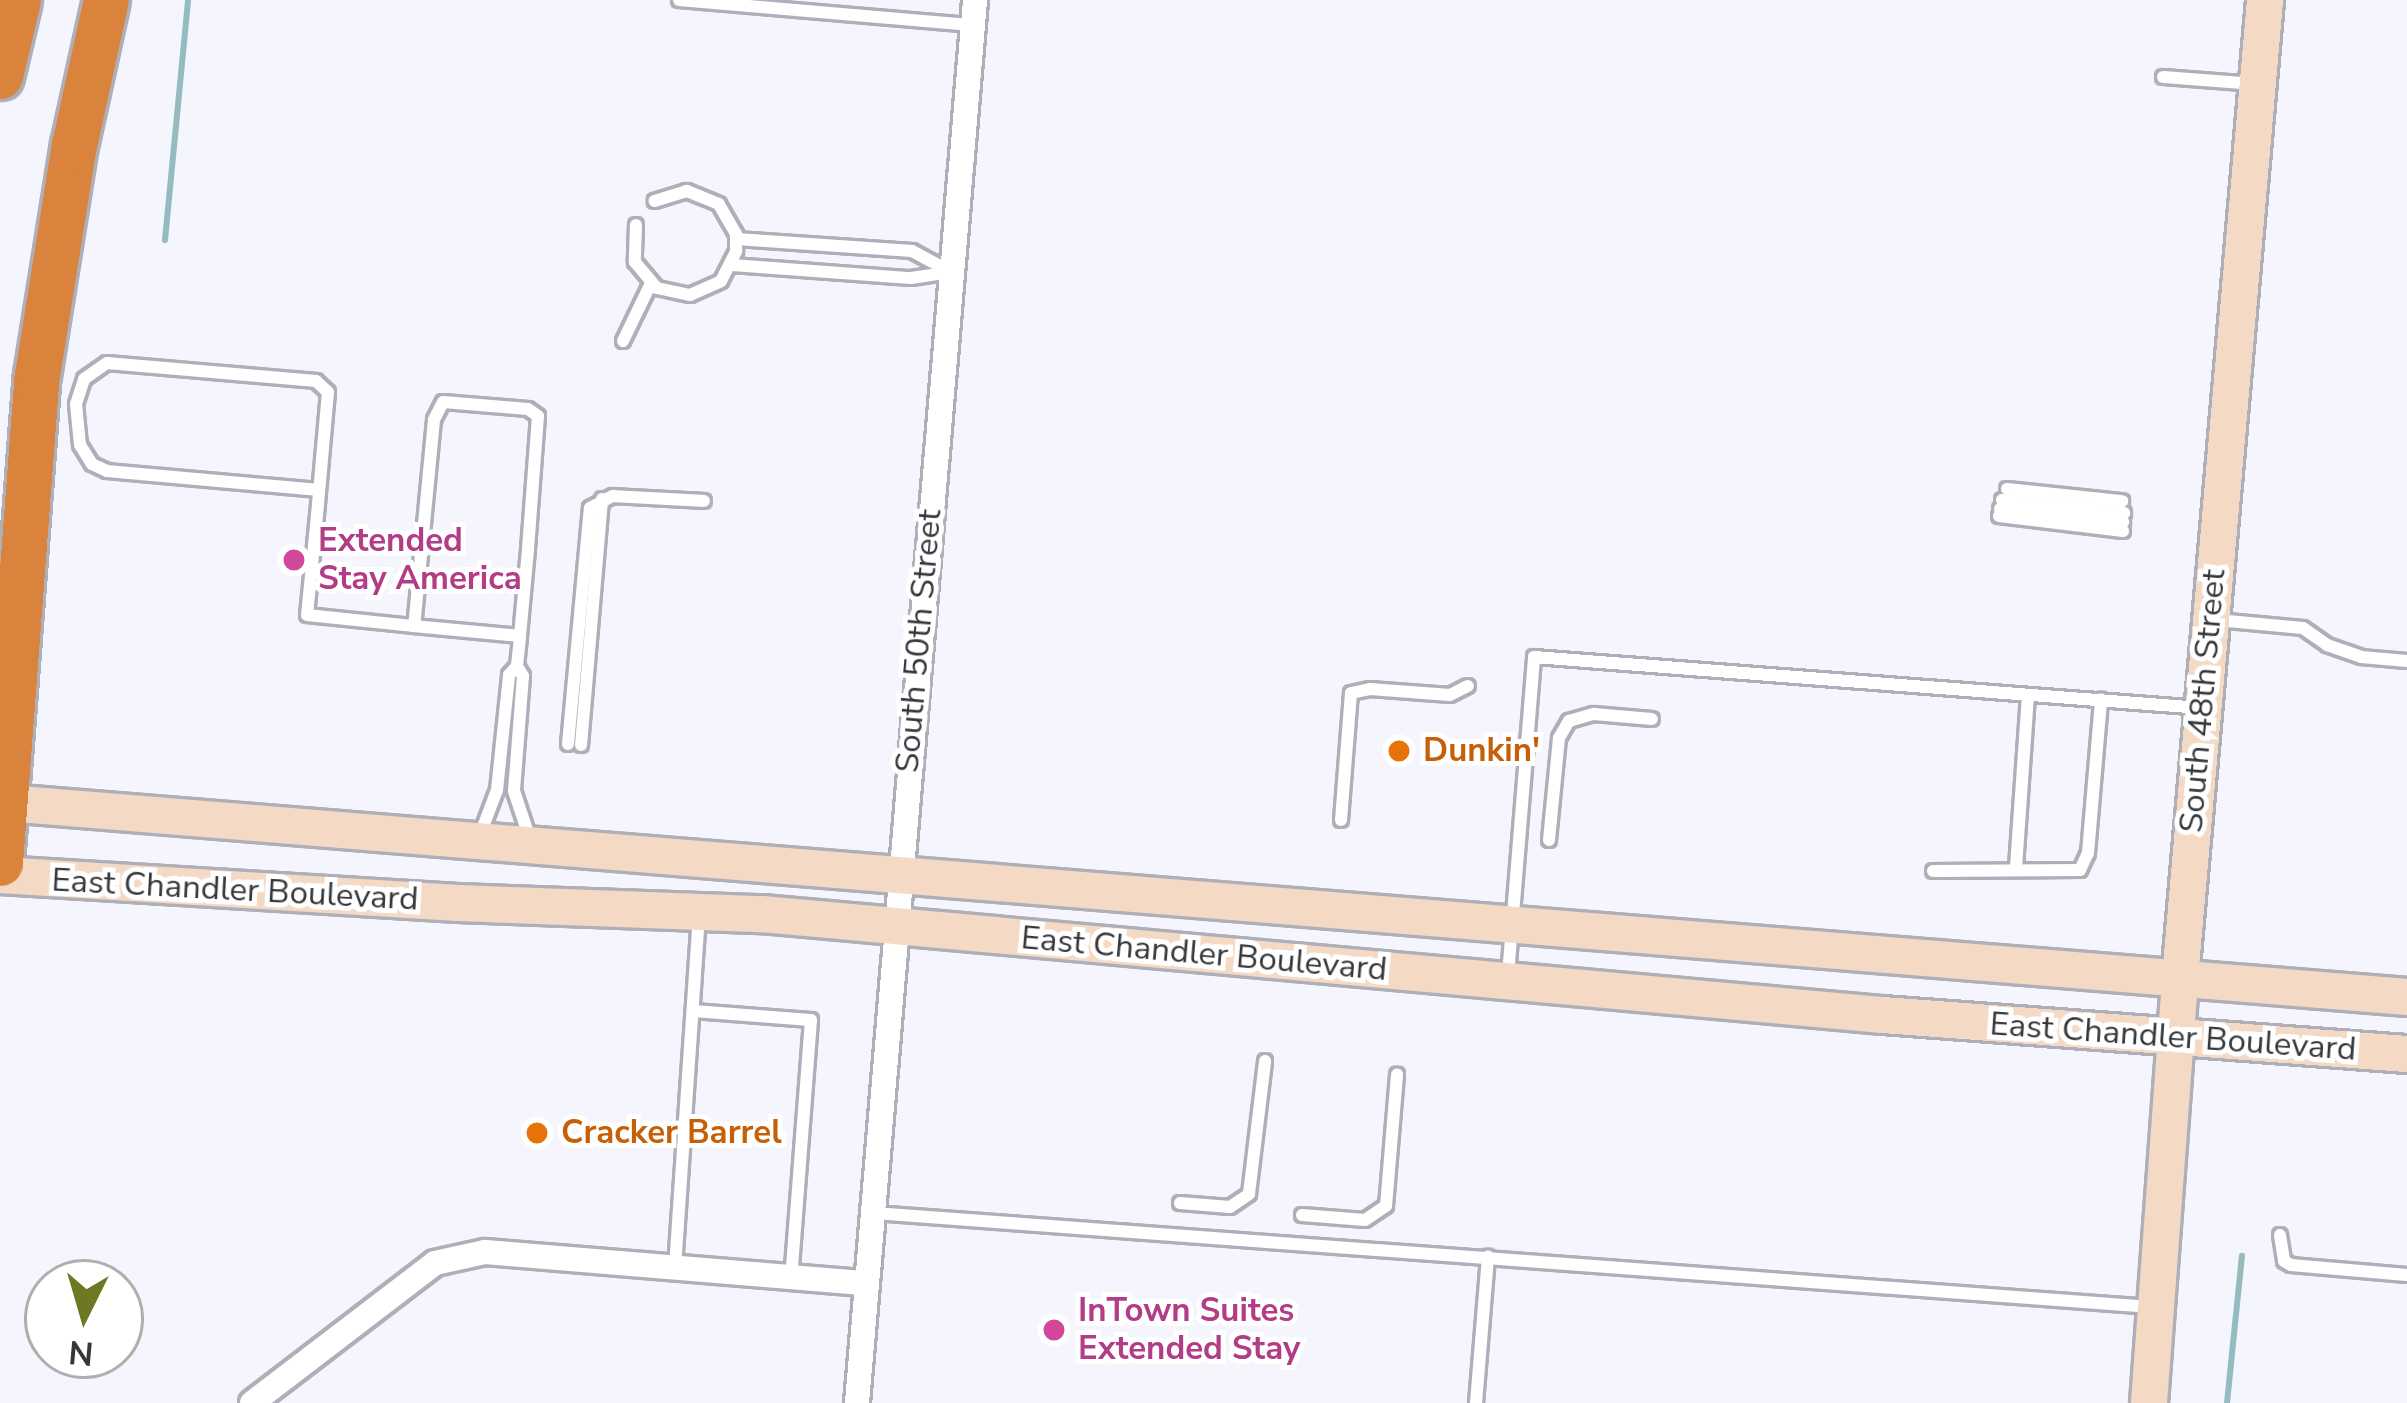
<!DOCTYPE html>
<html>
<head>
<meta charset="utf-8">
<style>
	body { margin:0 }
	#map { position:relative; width:2407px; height:1403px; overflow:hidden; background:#f4f5fd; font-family:"Nunito Sans",sans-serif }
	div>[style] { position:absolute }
	.stream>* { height:6px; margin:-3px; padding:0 3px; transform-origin:3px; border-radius:3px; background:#94bbbe }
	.roads { filter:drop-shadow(3px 0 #aeafb9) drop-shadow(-3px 0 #aeafb9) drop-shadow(0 3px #aeafb9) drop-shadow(0 -3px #aeafb9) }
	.lane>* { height:12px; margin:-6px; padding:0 6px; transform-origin:6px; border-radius:6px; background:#fff }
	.street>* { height:24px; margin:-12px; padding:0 12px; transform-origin:12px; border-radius:12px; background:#fff }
	.secondary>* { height:36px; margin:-18px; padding:0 18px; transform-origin:18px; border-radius:18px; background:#f4dac4 }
	.highway>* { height:45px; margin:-22.5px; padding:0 22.5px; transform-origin:22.5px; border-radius:22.5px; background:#da833c }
	.dots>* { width:33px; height:33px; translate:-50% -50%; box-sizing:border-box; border:6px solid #fff; border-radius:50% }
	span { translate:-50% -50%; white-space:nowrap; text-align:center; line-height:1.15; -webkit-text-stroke:10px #fff; paint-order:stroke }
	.hotel-label { font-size:33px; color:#b23c85; font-weight:700 }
	.left { translate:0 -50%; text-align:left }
	.street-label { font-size:33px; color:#36373b }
	.food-label { font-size:33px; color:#c56008; font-weight:700 }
	.north { position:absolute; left:24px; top:1259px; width:120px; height:120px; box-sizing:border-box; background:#fff; border:3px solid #afafb1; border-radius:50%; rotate:185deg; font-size:33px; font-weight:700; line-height:48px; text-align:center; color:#36373b }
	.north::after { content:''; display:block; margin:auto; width:42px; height:54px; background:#6e7823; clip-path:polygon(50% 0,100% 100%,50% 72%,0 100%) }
</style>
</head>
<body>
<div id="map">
	<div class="stream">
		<i style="left:165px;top:240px;width:241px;rotate:-84.5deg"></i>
		<i style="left:2227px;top:1403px;width:148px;rotate:-84.2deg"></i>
	</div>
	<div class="roads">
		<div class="lane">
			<i style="left:679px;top:0;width:294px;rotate:4.9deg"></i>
			<i style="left:2163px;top:77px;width:93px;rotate:4.3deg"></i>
			<i style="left:636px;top:225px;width:37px;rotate:92deg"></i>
			<i style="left:635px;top:262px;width:34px;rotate:50deg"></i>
			<i style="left:657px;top:288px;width:34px;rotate:12deg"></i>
			<i style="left:690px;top:295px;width:34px;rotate:-24deg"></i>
			<i style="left:721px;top:281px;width:34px;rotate:-63deg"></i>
			<i style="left:736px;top:251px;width:17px;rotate:-90deg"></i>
			<i style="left:736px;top:234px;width:34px;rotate:-120deg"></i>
			<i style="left:719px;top:204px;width:35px;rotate:-158deg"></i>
			<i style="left:687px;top:191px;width:34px;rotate:163deg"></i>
			<i style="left:732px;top:265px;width:179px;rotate:4.2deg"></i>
			<i style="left:911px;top:278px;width:40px;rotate:-8.5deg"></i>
			<i style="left:951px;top:272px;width:44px;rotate:-151.7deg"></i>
			<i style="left:912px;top:251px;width:176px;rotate:-176.1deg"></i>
			<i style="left:623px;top:341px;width:64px;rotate:-64.2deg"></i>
			<i style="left:2007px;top:489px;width:116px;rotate:6deg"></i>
			<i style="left:319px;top:490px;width:213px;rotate:-174.9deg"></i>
			<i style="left:107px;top:471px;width:17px;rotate:-155deg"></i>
			<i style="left:92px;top:464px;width:22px;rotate:-122deg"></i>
			<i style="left:80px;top:445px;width:41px;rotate:-95.6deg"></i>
			<i style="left:76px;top:404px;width:26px;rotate:-72deg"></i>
			<i style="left:84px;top:379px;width:28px;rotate:-35deg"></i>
			<i style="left:107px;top:363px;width:210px;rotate:4.9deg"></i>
			<i style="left:316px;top:381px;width:16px;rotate:43deg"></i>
			<i style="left:328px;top:392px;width:123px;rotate:95.1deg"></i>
			<i style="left:317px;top:515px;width:100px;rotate:95.7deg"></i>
			<i style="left:307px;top:615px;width:108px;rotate:5.9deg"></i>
			<i style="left:2002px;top:500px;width:123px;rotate:6.1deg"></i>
			<i style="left:2000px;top:509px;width:124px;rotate:6deg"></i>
			<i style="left:1999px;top:516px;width:125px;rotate:6.9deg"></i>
			<i style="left:2217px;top:620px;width:86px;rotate:5.3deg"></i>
			<i style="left:2303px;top:628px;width:29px;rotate:35deg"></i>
			<i style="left:2327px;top:645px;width:36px;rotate:19deg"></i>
			<i style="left:2361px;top:657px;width:46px;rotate:5deg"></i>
			<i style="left:517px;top:666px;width:30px;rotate:-84deg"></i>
			<i style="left:520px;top:636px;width:87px;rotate:-84.7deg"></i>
			<i style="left:528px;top:549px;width:133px;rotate:-85.7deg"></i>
			<i style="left:538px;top:416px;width:12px;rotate:-145deg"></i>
			<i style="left:528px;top:409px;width:85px;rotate:-175.3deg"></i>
			<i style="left:443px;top:402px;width:20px;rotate:117deg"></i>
			<i style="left:434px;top:420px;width:207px;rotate:95.5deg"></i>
			<i style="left:414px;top:626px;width:106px;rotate:5.4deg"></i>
			<i style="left:568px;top:744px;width:237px;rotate:-84.7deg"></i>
			<i style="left:590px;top:508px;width:26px;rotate:-28deg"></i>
			<i style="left:613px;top:496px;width:91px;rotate:3.1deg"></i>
			<i style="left:581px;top:745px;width:247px;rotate:-85.1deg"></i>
			<i style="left:1341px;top:820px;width:127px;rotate:-85.5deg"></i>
			<i style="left:1351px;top:693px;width:19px;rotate:-12deg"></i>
			<i style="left:1370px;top:689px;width:80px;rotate:4.3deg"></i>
			<i style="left:1450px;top:695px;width:20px;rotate:-27deg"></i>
			<i style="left:480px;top:835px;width:48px;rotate:-69.3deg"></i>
			<i style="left:497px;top:790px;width:116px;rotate:-84deg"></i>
			<i style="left:509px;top:675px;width:12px;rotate:-48deg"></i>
			<i style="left:517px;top:666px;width:12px;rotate:59deg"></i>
			<i style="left:523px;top:676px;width:115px;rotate:94.5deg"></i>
			<i style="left:514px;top:791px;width:54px;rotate:71.6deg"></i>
			<i style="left:1549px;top:840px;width:102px;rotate:-84.4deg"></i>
			<i style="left:1559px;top:738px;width:20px;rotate:-60deg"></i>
			<i style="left:1569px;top:721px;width:26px;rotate:-16deg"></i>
			<i style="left:1594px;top:714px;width:58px;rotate:4.9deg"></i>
			<i style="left:2016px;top:867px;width:172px;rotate:-86deg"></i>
			<i style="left:1933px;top:871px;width:147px;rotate:-0.4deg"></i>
			<i style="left:2080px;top:870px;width:19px;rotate:-65deg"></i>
			<i style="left:2088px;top:853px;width:154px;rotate:-85.1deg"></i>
			<i style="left:1508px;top:975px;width:319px;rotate:-85.3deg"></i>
			<i style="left:1534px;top:657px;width:669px;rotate:4.37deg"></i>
			<i style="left:693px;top:1011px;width:118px;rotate:4.4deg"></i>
			<i style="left:811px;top:1020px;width:258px;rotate:94.4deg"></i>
			<i style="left:1180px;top:1203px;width:50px;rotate:4.6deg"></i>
			<i style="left:1230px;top:1207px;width:23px;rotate:-34deg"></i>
			<i style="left:1249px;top:1194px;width:134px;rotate:-83.1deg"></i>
			<i style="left:874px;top:1213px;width:1281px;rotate:4.21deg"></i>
			<i style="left:1302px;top:1215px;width:63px;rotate:4.5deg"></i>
			<i style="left:1365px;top:1220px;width:25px;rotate:-34deg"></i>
			<i style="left:1386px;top:1206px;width:132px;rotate:-85.2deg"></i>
			<i style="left:2280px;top:1235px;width:26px;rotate:81deg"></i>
			<i style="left:2284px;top:1261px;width:8px;rotate:30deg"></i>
			<i style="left:2291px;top:1265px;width:116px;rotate:4.9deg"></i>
			<i style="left:675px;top:1267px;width:349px;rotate:-86.1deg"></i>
			<i style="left:1476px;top:1403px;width:147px;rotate:-85.3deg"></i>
		</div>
		<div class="street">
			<i style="left:252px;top:1403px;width:230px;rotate:-37.4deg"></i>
			<i style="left:435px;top:1263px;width:51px;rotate:-12.4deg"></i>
			<i style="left:485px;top:1252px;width:382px;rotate:4.7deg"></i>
			<i style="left:857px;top:1403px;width:1408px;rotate:-85.19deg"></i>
		</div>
		<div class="secondary">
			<i style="left:7px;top:803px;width:2408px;rotate:4.62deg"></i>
			<i style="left:0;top:875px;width:459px;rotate:3.5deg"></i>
			<i style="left:458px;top:903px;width:304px;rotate:2.1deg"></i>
			<i style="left:762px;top:914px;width:1126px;rotate:5.15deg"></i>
			<i style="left:1883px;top:1015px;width:525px;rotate:4.26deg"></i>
			<i style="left:2149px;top:1403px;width:426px;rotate:-85.8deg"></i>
			<i style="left:2180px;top:978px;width:982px;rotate:-85.03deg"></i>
		</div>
		<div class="highway">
			<i style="left:0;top:76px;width:78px;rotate:-76.7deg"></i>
			<i style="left:0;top:863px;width:489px;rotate:-85.7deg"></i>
			<i style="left:37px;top:375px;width:233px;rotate:-80.9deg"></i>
			<i style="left:74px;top:145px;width:148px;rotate:-77.6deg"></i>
		</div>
	</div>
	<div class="dots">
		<i style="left:294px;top:560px;background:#d1479c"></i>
		<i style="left:1399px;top:751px;background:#e8710a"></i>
		<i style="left:537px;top:1133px;background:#e8710a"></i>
		<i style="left:1054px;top:1330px;background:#d1479c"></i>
	</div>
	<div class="hotel-label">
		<span class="left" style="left:318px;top:560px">Extended<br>Stay America</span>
		<span class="left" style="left:1078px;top:1330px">InTown Suites<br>Extended Stay</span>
	</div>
	<div class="street-label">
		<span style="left:919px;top:641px;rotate:-85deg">South 50th Street</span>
		<span style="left:2203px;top:701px;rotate:-85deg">South 48th Street</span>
		<span style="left:235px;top:890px;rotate:3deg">East Chandler Boulevard</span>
		<span style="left:1204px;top:954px;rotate:5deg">East Chandler Boulevard</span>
		<span style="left:2173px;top:1037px;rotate:4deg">East Chandler Boulevard</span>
	</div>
	<div class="food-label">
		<span class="left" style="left:1423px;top:751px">Dunkin'</span>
		<span class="left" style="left:561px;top:1133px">Cracker Barrel</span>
	</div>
	<div class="north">N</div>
</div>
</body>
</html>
